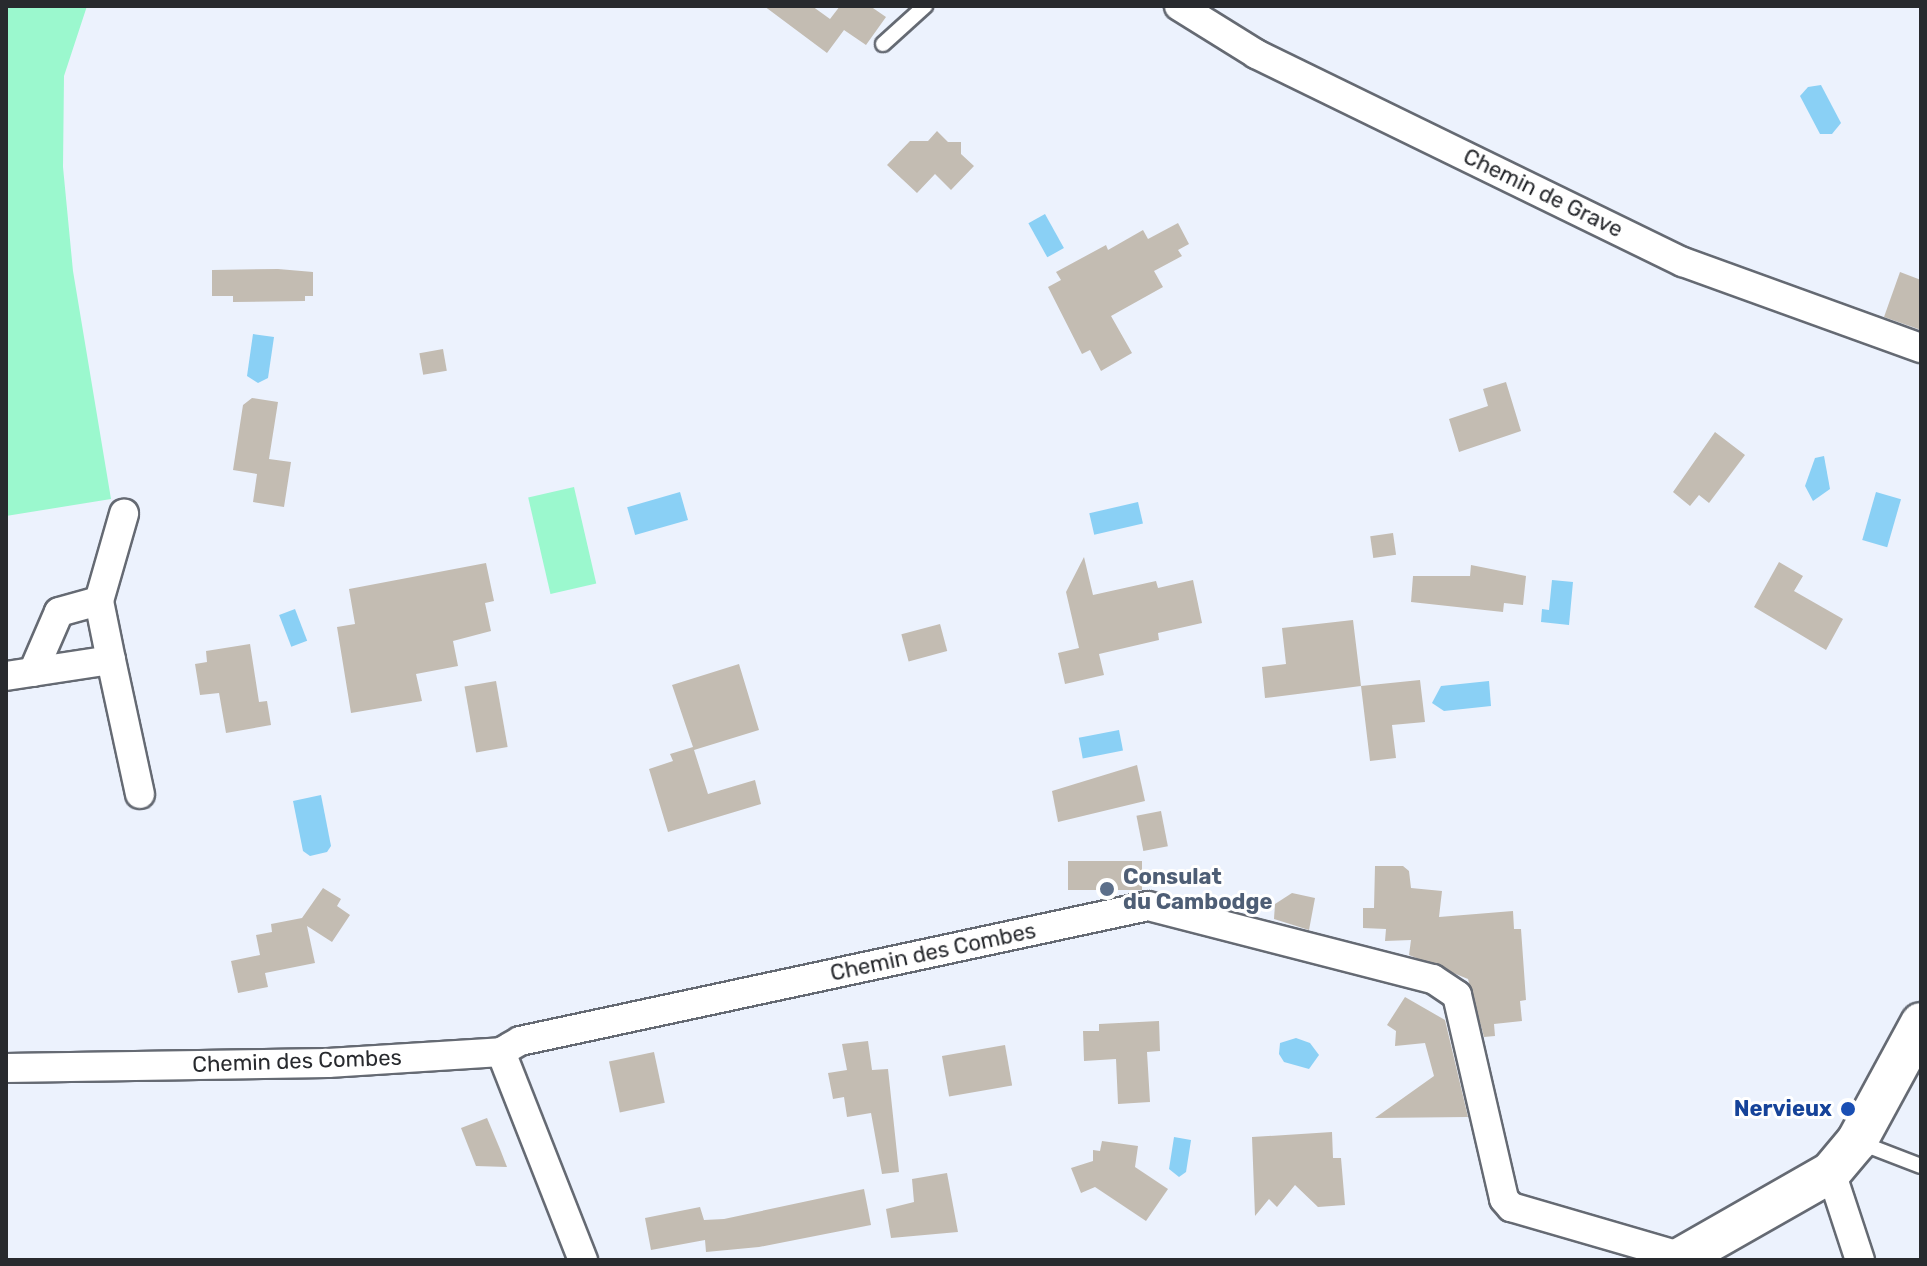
<!DOCTYPE html>
<html>
<head>
<meta charset="utf-8">
<style>
	body { margin:0 }
	#map { position:relative; width:1927px; height:1266px; overflow:hidden; background:#ecf2fd; font-family:Rubik,sans-serif }
	div>[style] { position:absolute }
	.green>* { inset:0; background:#9bf8ce; transform-origin:0 0 }
	.water>* { inset:0; background:#8ad0f5; transform-origin:0 0 }
	.building>* { inset:0; background:#c3bcb2; transform-origin:0 0 }
	.roads { filter:drop-shadow(2px 0 #656a73) drop-shadow(-2px 0 #656a73) drop-shadow(0 2px #656a73) drop-shadow(0 -2px #656a73) }
	.lane>* { height:14px; margin:-7px; padding:0 7px; transform-origin:7px; border-radius:7px; background:#fff }
	.street>* { height:28px; margin:-14px; padding:0 14px; transform-origin:14px; border-radius:14px; background:#fff }
	.secondary>* { height:40px; margin:-20px; padding:0 20px; transform-origin:20px; border-radius:20px; background:#fff }
	.dots>* { width:22px; height:22px; translate:-50% -50%; box-sizing:border-box; border:4px solid #fff; border-radius:50% }
	span { translate:-50% -50%; white-space:nowrap; text-align:center; line-height:1.15; -webkit-text-stroke:6px #fff; paint-order:stroke }
	.street-label { font-size:22px; color:#282a2e }
	.service-label { font-size:22px; color:#4e5e75; font-weight:700 }
	.left { translate:0 -50%; text-align:left }
	.transit-label { font-size:22px; color:#164399; font-weight:700 }
	.right { translate:-100% -50%; text-align:right }
	.frame { position:absolute; inset:0; border:8px solid #282a2e; pointer-events:none }
</style>
</head>
<body>
<div id="map">
	<div class="green">
		<i style="clip-path:polygon(6px 6px,87px 6px,64px 76px,63px 167px,73px 271px,111px 499px,6px 516px)"></i>
		<i style="left:574px;top:487px;width:99px;height:47px;rotate:77deg"></i>
	</div>
	<div class="water">
		<i style="clip-path:polygon(1821px 85px,1841px 123px,1832px 134px,1820px 134px,1800px 96px,1808px 87px)"></i>
		<i style="left:1045px;top:214px;width:39px;height:19px;rotate:61deg"></i>
		<i style="clip-path:polygon(253px 334px,274px 337px,268px 378px,258px 383px,247px 376px)"></i>
		<i style="clip-path:polygon(1824px 456px,1830px 489px,1813px 501px,1805px 486px,1815px 458px)"></i>
		<i style="left:680px;top:492px;width:29px;height:55px;rotate:74deg"></i>
		<i style="left:1876px;top:492px;width:26px;height:50px;rotate:16deg"></i>
		<i style="left:1138px;top:502px;width:22px;height:50px;rotate:77deg"></i>
		<i style="clip-path:polygon(1552px 580px,1573px 582px,1569px 625px,1541px 622px,1542px 609px,1549px 610px)"></i>
		<i style="left:295px;top:609px;width:34px;height:17px;rotate:69deg"></i>
		<i style="clip-path:polygon(1489px 681px,1491px 706px,1444px 711px,1432px 703px,1441px 686px)"></i>
		<i style="left:1119px;top:730px;width:21px;height:41px;rotate:79deg"></i>
		<i style="clip-path:polygon(321px 795px,331px 846px,327px 852px,310px 856px,303px 851px,293px 801px)"></i>
		<i style="clip-path:polygon(1296px 1038px,1310px 1043px,1319px 1055px,1309px 1069px,1284px 1062px,1279px 1054px,1280px 1043px)"></i>
		<i style="clip-path:polygon(1174px 1137px,1191px 1140px,1186px 1172px,1179px 1177px,1169px 1169px)"></i>
	</div>
	<div class="building">
		<i style="clip-path:polygon(764px 6px,812px 6px,830px 19px,840px 6px,870px 6px,886px 17px,866px 45px,844px 30px,827px 53px)"></i>
		<i style="clip-path:polygon(937px 131px,948px 142px,961px 142px,961px 154px,974px 166px,951px 190px,935px 174px,917px 193px,887px 165px,910px 141px,928px 141px)"></i>
		<i style="clip-path:polygon(1178px 223px,1189px 244px,1178px 250px,1182px 256px,1154px 271px,1163px 287px,1111px 316px,1132px 353px,1101px 371px,1090px 350px,1082px 354px,1048px 287px,1061px 280px,1056px 272px,1106px 245px,1108px 250px,1143px 230px,1148px 239px)"></i>
		<i style="clip-path:polygon(278px 269px,313px 272px,313px 296px,305px 296px,305px 301px,233px 302px,233px 296px,212px 296px,212px 270px)"></i>
		<i style="clip-path:polygon(1900px 272px,1921px 280px,1921px 330px,1884px 317px)"></i>
		<i style="left:443px;top:349px;width:22px;height:24px;rotate:80deg"></i>
		<i style="clip-path:polygon(1506px 382px,1521px 431px,1459px 452px,1449px 419px,1488px 406px,1483px 389px)"></i>
		<i style="clip-path:polygon(252px 398px,278px 402px,269px 459px,291px 462px,284px 507px,253px 502px,257px 474px,233px 470px,243px 405px)"></i>
		<i style="clip-path:polygon(1715px 432px,1745px 455px,1709px 503px,1699px 495px,1690px 506px,1673px 492px)"></i>
		<i style="left:1393px;top:533px;width:22px;height:23px;rotate:82deg"></i>
		<i style="clip-path:polygon(1084px 557px,1093px 595px,1156px 581px,1158px 588px,1193px 580px,1202px 623px,1158px 633px,1159px 640px,1099px 654px,1104px 675px,1065px 684px,1058px 653px,1079px 648px,1066px 592px)"></i>
		<i style="clip-path:polygon(1779px 562px,1803px 576px,1794px 591px,1843px 619px,1826px 650px,1754px 607px)"></i>
		<i style="clip-path:polygon(486px 563px,494px 601px,485px 603px,491px 631px,453px 641px,458px 666px,416px 674px,422px 701px,351px 713px,337px 627px,355px 624px,349px 589px)"></i>
		<i style="clip-path:polygon(1471px 565px,1526px 576px,1523px 605px,1504px 603px,1503px 612px,1411px 602px,1413px 576px,1470px 576px)"></i>
		<i style="clip-path:polygon(1353px 620px,1361px 686px,1265px 698px,1262px 667px,1286px 664px,1282px 628px)"></i>
		<i style="left:940px;top:624px;width:28px;height:40px;rotate:75deg"></i>
		<i style="clip-path:polygon(250px 644px,259px 702px,267px 701px,271px 725px,226px 733px,219px 693px,200px 695px,195px 664px,207px 662px,206px 651px)"></i>
		<i style="clip-path:polygon(739px 664px,759px 730px,694px 750px,708px 794px,755px 780px,761px 804px,668px 832px,649px 769px,673px 761px,670px 754px,693px 747px,672px 685px)"></i>
		<i style="clip-path:polygon(1420px 680px,1425px 722px,1392px 725px,1396px 758px,1370px 761px,1361px 686px)"></i>
		<i style="left:496px;top:681px;width:67px;height:32px;rotate:80deg"></i>
		<i style="clip-path:polygon(1137px 765px,1145px 801px,1058px 822px,1052px 791px)"></i>
		<i style="left:1161px;top:811px;width:36px;height:25px;rotate:79deg"></i>
		<i style="left:1142px;top:861px;width:29px;height:74px;rotate:90deg"></i>
		<i style="clip-path:polygon(1375px 866px,1403px 866px,1409px 871px,1411px 888px,1442px 891px,1439px 917px,1513px 911px,1514px 929px,1521px 929px,1526px 1000px,1520px 1001px,1522px 1021px,1494px 1024px,1495px 1036px,1484px 1037px,1468px 979px,1409px 955px,1411px 940px,1385px 941px,1386px 929px,1363px 928px,1363px 908px,1374px 908px)"></i>
		<i style="clip-path:polygon(323px 888px,341px 899px,337px 906px,350px 915px,332px 942px,307px 926px,315px 963px,265px 973px,268px 987px,238px 993px,231px 961px,260px 955px,256px 935px,272px 932px,271px 924px,302px 918px)"></i>
		<i style="clip-path:polygon(1292px 893px,1315px 898px,1309px 930px,1274px 919px,1275px 904px)"></i>
		<i style="clip-path:polygon(1405px 997px,1445px 1020px,1468px 1117px,1375px 1118px,1434px 1076px,1425px 1043px,1395px 1046px,1396px 1031px,1387px 1025px)"></i>
		<i style="clip-path:polygon(1159px 1021px,1160px 1051px,1147px 1052px,1150px 1102px,1118px 1104px,1116px 1059px,1084px 1061px,1083px 1031px,1099px 1031px,1099px 1024px)"></i>
		<i style="clip-path:polygon(868px 1041px,872px 1070px,888px 1069px,899px 1172px,882px 1174px,871px 1113px,847px 1117px,844px 1097px,833px 1099px,828px 1073px,847px 1070px,842px 1044px)"></i>
		<i style="left:1005px;top:1045px;width:41px;height:64px;rotate:80deg"></i>
		<i style="left:654px;top:1052px;width:52px;height:46px;rotate:78deg"></i>
		<i style="clip-path:polygon(487px 1118px,500px 1149px,507px 1167px,476px 1166px,461px 1128px)"></i>
		<i style="clip-path:polygon(1332px 1132px,1333px 1158px,1341px 1158px,1345px 1205px,1318px 1207px,1295px 1185px,1277px 1207px,1269px 1199px,1255px 1216px,1252px 1137px)"></i>
		<i style="clip-path:polygon(1102px 1141px,1138px 1146px,1135px 1167px,1168px 1189px,1146px 1221px,1095px 1187px,1081px 1193px,1071px 1168px,1093px 1161px,1093px 1150px,1100px 1151px)"></i>
		<i style="clip-path:polygon(947px 1173px,958px 1232px,891px 1238px,886px 1209px,914px 1202px,912px 1179px)"></i>
		<i style="clip-path:polygon(864px 1189px,871px 1225px,759px 1247px,706px 1252px,705px 1240px,651px 1250px,645px 1218px,700px 1207px,704px 1220px,724px 1219px)"></i>
	</div>
	<div class="roads">
		<div class="lane">
			<i style="left:883px;top:44px;width:57px;rotate:-42.1deg"></i>
			<i style="left:1861px;top:1143px;width:64px;rotate:21deg"></i>
		</div>
		<div class="street">
			<i style="left:1179px;top:6px;width:91px;rotate:31.9deg"></i>
			<i style="left:1256px;top:54px;width:475px;rotate:26deg"></i>
			<i style="left:1683px;top:262px;width:253px;rotate:19.9deg"></i>
			<i style="left:99px;top:601px;width:60px;rotate:78.5deg"></i>
			<i style="left:33px;top:672px;width:65px;rotate:-66.6deg"></i>
			<i style="left:59px;top:612px;width:41px;rotate:-15.4deg"></i>
			<i style="left:99px;top:601px;width:91px;rotate:-74deg"></i>
			<i style="left:6px;top:676px;width:106px;rotate:-8.7deg"></i>
			<i style="left:111px;top:660px;width:137px;rotate:77.8deg"></i>
			<i style="left:501px;top:1052px;width:224px;rotate:68.5deg"></i>
			<i style="left:6px;top:1068px;width:322px;rotate:-0.9deg"></i>
			<i style="left:328px;top:1063px;width:173px;rotate:-3.6deg"></i>
			<i style="left:501px;top:1052px;width:22px;rotate:-30deg"></i>
			<i style="left:520px;top:1041px;width:642px;rotate:-12.13deg"></i>
			<i style="left:1148px;top:906px;width:294px;rotate:14.4deg"></i>
			<i style="left:1433px;top:979px;width:29px;rotate:34deg"></i>
			<i style="left:1457px;top:995px;width:209px;rotate:77deg"></i>
			<i style="left:1504px;top:1199px;width:11px;rotate:49deg"></i>
			<i style="left:1511px;top:1207px;width:176px;rotate:16.2deg"></i>
			<i style="left:1831px;top:1172px;width:93px;rotate:71.8deg"></i>
		</div>
		<div class="secondary">
			<i style="left:1677px;top:1260px;width:177px;rotate:-29.7deg"></i>
			<i style="left:1831px;top:1172px;width:40px;rotate:-50deg"></i>
			<i style="left:1857px;top:1141px;width:134px;rotate:-61.5deg"></i>
		</div>
	</div>
	<div class="dots">
		<i style="left:1107px;top:889px;background:#5c6f8a"></i>
		<i style="left:1848px;top:1109px;background:#1a4fb4"></i>
	</div>
	<div class="street-label">
		<span style="left:1543px;top:193px;rotate:26deg">Chemin de Grave</span>
		<span style="left:933px;top:952px;rotate:-12deg">Chemin des Combes</span>
		<span style="left:297px;top:1061px;rotate:-2deg">Chemin des Combes</span>
	</div>
	<div class="service-label">
		<span class="left" style="left:1123px;top:889px">Consulat<br>du Cambodge</span>
	</div>
	<div class="transit-label">
		<span class="right" style="left:1832px;top:1109px">Nervieux</span>
	</div>
	<div class="frame"></div>
</div>
</body>
</html>
